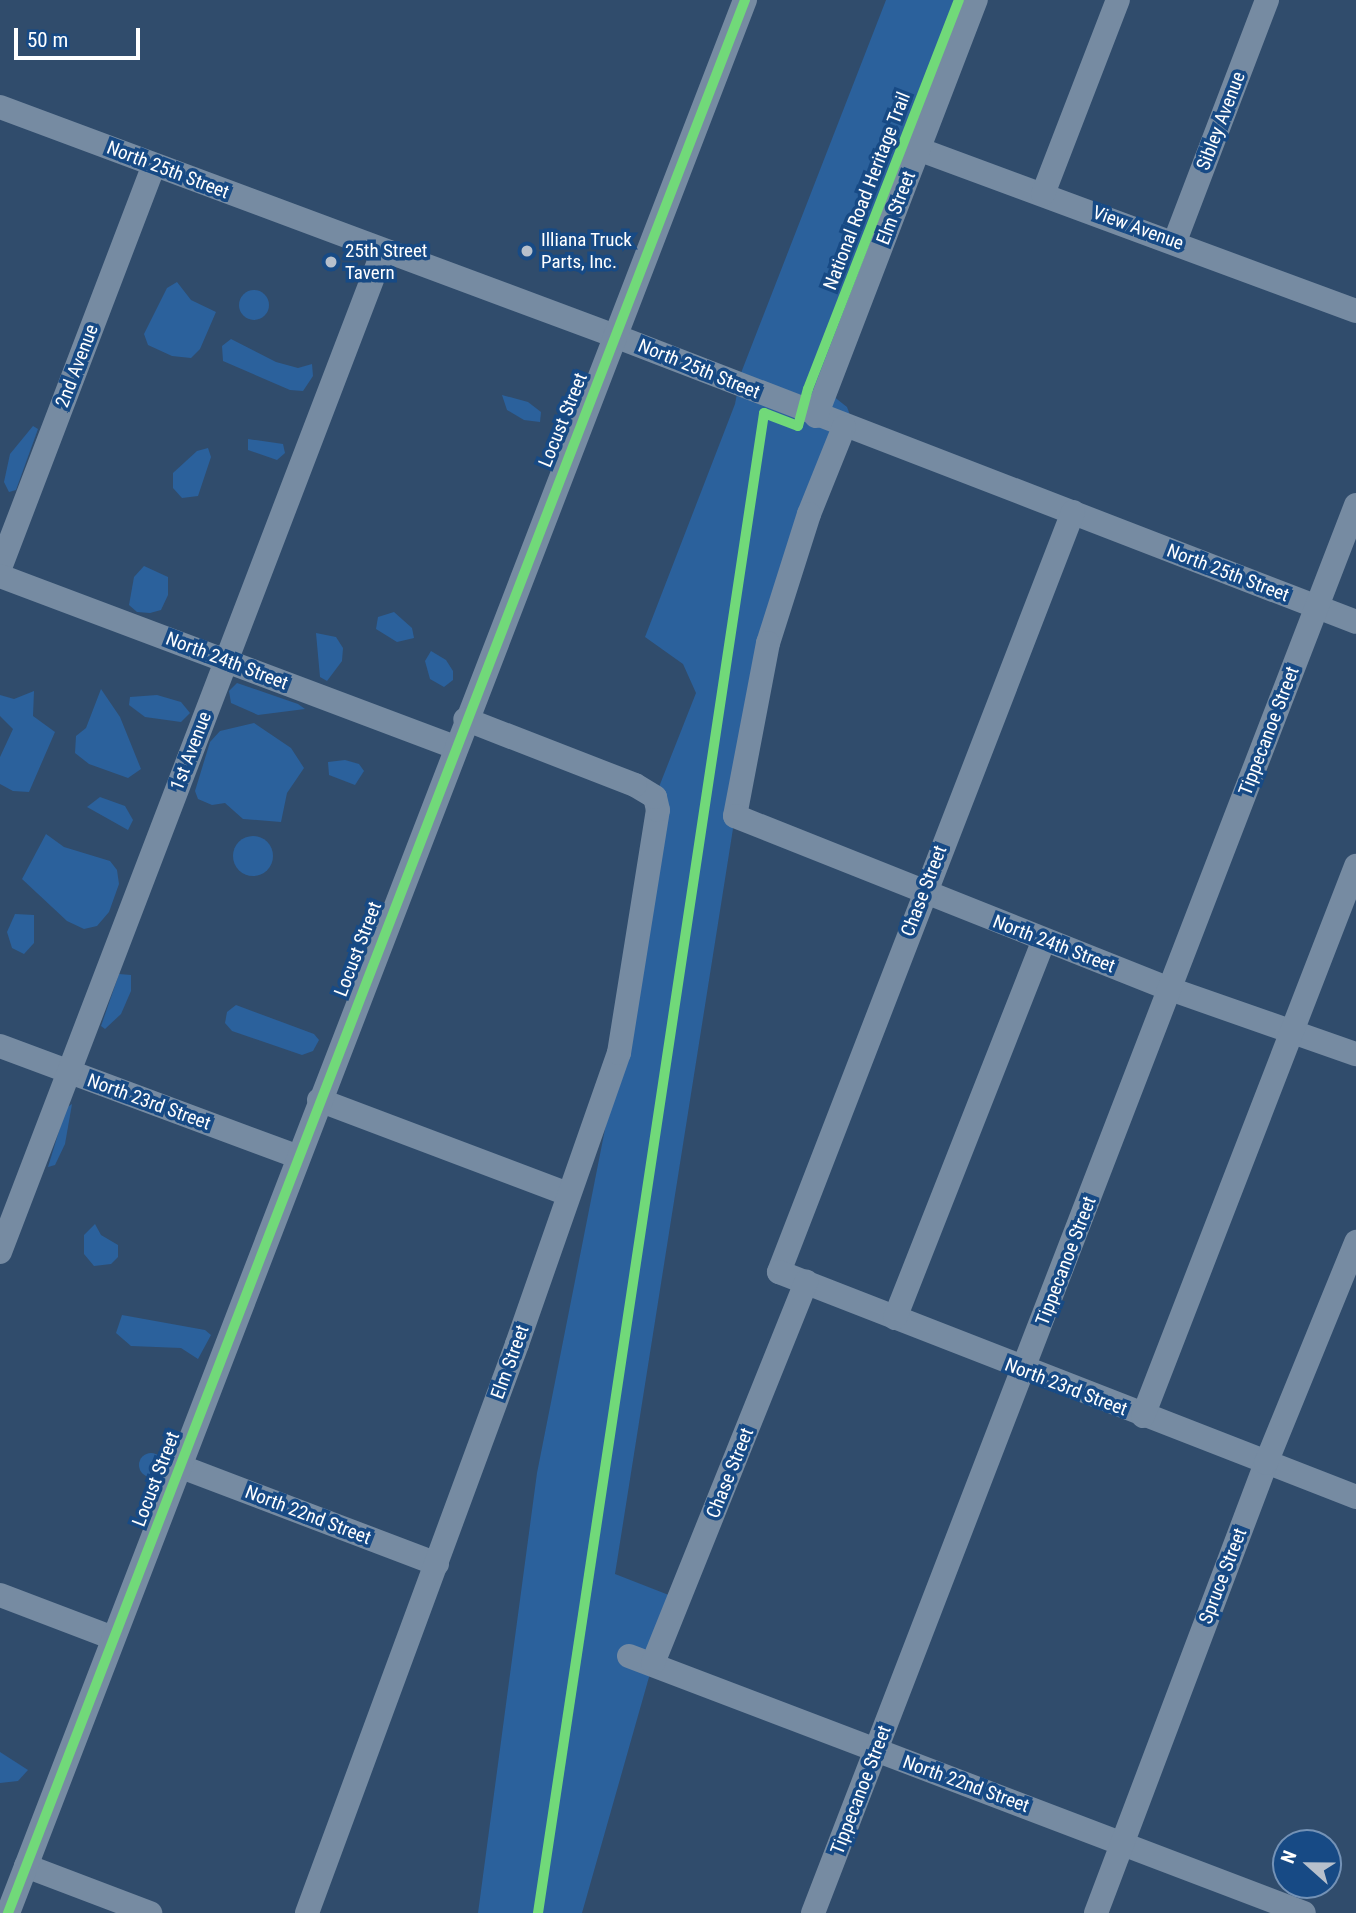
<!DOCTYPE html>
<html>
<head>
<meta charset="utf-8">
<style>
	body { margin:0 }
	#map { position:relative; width:1356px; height:1913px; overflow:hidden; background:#304c6c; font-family:"Roboto Condensed",sans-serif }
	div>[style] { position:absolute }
	.green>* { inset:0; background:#2b619c }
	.round { border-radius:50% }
	.minor>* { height:24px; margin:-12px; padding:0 12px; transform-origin:12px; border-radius:12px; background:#768ba2 }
	.cycleway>* { height:10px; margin:-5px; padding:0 5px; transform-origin:5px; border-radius:5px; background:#71d979 }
	.dots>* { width:19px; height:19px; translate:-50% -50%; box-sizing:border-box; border:4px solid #174a85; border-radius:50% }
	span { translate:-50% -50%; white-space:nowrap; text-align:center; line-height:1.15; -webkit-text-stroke:7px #174a85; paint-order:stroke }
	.street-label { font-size:19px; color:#fff }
	.poi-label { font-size:19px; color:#fff }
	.left { translate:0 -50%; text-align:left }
	.north { position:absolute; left:1272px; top:1829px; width:70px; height:70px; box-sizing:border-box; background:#174a85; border:2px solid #7492b6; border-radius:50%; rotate:291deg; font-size:19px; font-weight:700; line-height:28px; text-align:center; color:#fff }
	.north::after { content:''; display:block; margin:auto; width:24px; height:32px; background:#b7c0cc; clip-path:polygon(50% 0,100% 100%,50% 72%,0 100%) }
	.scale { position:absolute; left:14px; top:28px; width:126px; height:32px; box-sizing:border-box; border:4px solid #fff; border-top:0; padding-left:9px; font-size:21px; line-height:24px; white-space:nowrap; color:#fff; -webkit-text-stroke:5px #174a85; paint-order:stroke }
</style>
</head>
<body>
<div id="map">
	<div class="green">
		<i style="clip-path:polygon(886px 0,976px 0,833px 396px,847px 407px,854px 426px,809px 514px,735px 816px,615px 1574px,679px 1599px,653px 1663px,582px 1913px,478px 1913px,537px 1473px,626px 1023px,655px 797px,696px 693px,683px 664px,645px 637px,735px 404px,741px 373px)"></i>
		<i style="clip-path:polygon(177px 282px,191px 300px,216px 312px,200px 349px,191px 358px,172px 356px,148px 345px,144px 334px,167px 288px)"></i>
		<i class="round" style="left:239px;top:290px;width:30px;height:30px"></i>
		<i style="clip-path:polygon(231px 339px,276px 362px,298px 368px,312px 364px,313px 376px,303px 391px,290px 390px,223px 361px,222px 346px)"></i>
		<i style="clip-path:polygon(502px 395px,528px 402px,541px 412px,540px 422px,524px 420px,507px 410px)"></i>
		<i style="clip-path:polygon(33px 426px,38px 429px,16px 490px,9px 492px,4px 482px,10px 454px)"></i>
		<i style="clip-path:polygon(248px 439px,283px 444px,285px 453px,277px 460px,248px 450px)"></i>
		<i style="clip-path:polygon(208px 448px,211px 457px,198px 496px,182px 498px,173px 488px,173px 473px,197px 451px)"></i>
		<i style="clip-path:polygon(144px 566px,168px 577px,168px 595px,161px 610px,150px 613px,137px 612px,129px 605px,134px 577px)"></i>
		<i style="clip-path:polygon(394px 612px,412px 628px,414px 638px,397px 642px,376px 629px,378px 617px)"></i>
		<i style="clip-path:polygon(316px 633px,336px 637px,343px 648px,342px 661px,327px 681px,320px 677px)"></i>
		<i style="clip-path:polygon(431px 651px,446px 660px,453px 671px,453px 680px,444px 687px,430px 679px,425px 661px)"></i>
		<i style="clip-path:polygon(237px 683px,298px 704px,305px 709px,258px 715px,231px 703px,229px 691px)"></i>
		<i style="clip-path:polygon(101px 689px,120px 717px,141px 769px,128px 778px,89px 764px,75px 753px,76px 736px,86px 728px)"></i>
		<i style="clip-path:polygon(34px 691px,33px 716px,55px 732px,29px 792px,13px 791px,0 784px,0 757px,13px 729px,0 716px,0 695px,14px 699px)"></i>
		<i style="clip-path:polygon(157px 695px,181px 702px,190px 713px,181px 722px,145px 717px,129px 705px,130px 697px)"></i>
		<i style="clip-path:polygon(254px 723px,291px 748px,304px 768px,287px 793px,281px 822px,243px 819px,225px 803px,212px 805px,198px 799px,195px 791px,210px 742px,220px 731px)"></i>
		<i style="clip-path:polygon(345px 760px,359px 764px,364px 771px,355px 785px,329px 775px,328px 762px)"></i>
		<i style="clip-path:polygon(100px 797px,125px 806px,133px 820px,128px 830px,87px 807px)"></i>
		<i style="clip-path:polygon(46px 834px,64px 847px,110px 861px,117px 870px,119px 884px,109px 912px,97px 926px,84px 929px,67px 921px,22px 879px)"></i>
		<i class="round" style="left:233px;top:836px;width:40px;height:40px"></i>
		<i style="clip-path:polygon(15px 914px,34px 915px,34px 943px,24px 954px,12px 948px,7px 932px)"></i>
		<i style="clip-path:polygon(119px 974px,131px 975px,131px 991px,121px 1014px,105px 1029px,101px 1026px)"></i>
		<i style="clip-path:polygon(236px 1005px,314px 1034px,319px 1040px,313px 1051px,302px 1055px,232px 1031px,225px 1023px,227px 1012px)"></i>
		<i style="clip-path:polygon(72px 1104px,65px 1144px,55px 1165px,48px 1167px,66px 1108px)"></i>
		<i style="clip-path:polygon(95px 1224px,101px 1235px,118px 1245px,118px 1257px,111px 1264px,94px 1266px,84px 1254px,84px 1235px)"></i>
		<i style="clip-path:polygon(122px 1315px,205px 1330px,211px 1335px,198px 1359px,181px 1348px,131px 1346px,116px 1333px)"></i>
		<i class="round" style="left:139px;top:1453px;width:24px;height:24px"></i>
		<i style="clip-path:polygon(0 1752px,28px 1770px,18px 1781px,0 1783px)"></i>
	</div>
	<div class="minor">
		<i style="left:0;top:107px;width:656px;rotate:20.42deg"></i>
		<i style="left:615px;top:336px;width:794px;rotate:21.1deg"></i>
		<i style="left:918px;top:149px;width:467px;rotate:20.3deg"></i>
		<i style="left:1043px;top:194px;width:208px;rotate:-68.9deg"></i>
		<i style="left:1175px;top:241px;width:258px;rotate:-69.1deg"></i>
		<i style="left:816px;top:416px;width:446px;rotate:-69deg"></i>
		<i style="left:844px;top:427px;width:94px;rotate:111.9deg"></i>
		<i style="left:809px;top:514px;width:135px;rotate:107.6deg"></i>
		<i style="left:768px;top:643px;width:176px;rotate:100.8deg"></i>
		<i style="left:735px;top:816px;width:468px;rotate:21.7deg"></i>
		<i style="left:1170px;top:989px;width:197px;rotate:19.3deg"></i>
		<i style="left:1073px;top:512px;width:815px;rotate:111.15deg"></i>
		<i style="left:779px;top:1272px;width:619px;rotate:21.3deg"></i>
		<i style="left:0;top:568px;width:431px;rotate:-69.1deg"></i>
		<i style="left:0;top:576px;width:485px;rotate:20.6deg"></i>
		<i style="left:0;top:1046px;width:318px;rotate:20.4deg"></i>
		<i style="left:319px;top:1100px;width:266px;rotate:20.7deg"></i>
		<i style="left:0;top:1252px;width:1072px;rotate:-69.06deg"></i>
		<i style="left:895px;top:1318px;width:406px;rotate:-68.5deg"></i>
		<i style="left:1143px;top:1416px;width:590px;rotate:-68.83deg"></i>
		<i style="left:179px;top:1466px;width:276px;rotate:20.8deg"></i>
		<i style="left:0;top:1595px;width:121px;rotate:20.8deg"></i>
		<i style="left:629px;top:1656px;width:722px;rotate:20.84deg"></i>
		<i style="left:653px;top:1663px;width:411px;rotate:-68.1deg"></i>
		<i style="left:26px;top:1866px;width:133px;rotate:20.8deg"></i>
		<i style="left:8px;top:1913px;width:2050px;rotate:-68.93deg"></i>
		<i style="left:307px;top:1913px;width:607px;rotate:-69.74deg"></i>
		<i style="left:517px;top:1344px;width:308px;rotate:-70.7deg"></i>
		<i style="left:619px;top:1053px;width:246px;rotate:-80.9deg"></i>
		<i style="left:658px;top:810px;width:13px;rotate:-103deg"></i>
		<i style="left:655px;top:797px;width:23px;rotate:-149deg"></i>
		<i style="left:635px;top:785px;width:182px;rotate:-158.8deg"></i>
		<i style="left:813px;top:1913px;width:1509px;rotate:-68.91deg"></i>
		<i style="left:1096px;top:1913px;width:481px;rotate:-69.3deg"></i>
		<i style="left:1266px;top:1463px;width:239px;rotate:-67.8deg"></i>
	</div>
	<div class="cycleway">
		<i style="left:8px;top:1913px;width:2050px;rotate:-68.93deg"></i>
		<i style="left:538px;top:1913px;width:1517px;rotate:-81.43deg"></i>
		<i style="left:764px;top:413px;width:36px;rotate:21deg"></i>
		<i style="left:798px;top:426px;width:38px;rotate:-75deg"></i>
		<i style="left:808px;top:389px;width:417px;rotate:-68.8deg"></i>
	</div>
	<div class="dots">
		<i style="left:527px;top:251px;background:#b7c0cc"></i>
		<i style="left:331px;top:262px;background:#b7c0cc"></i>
	</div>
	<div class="street-label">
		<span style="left:1221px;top:121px;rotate:-69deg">Sibley Avenue</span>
		<span style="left:168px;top:170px;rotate:21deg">North 25th Street</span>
		<span style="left:867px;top:191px;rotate:-69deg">National Road Heritage Trail</span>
		<span style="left:896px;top:208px;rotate:-69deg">Elm Street</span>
		<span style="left:1138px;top:228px;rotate:20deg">View Avenue</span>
		<span style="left:77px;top:366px;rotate:-69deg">2nd Avenue</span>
		<span style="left:699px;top:369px;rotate:22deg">North 25th Street</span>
		<span style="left:563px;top:420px;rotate:-68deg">Locust Street</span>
		<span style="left:1228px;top:573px;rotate:21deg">North 25th Street</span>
		<span style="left:227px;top:661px;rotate:21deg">North 24th Street</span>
		<span style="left:1269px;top:731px;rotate:-69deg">Tippecanoe Street</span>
		<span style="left:191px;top:751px;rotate:-69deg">1st Avenue</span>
		<span style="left:924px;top:891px;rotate:-69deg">Chase Street</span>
		<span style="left:1054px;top:944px;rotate:21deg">North 24th Street</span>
		<span style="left:358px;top:949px;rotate:-69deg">Locust Street</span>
		<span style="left:149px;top:1102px;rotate:20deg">North 23rd Street</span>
		<span style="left:1066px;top:1261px;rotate:-69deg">Tippecanoe Street</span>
		<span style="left:510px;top:1362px;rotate:-70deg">Elm Street</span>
		<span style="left:1066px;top:1387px;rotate:21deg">North 23rd Street</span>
		<span style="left:730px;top:1473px;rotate:-68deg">Chase Street</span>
		<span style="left:156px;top:1479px;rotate:-69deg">Locust Street</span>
		<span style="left:308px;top:1515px;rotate:21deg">North 22nd Street</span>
		<span style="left:1223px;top:1576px;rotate:-69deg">Spruce Street</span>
		<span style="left:966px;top:1784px;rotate:20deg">North 22nd Street</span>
		<span style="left:861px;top:1790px;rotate:-69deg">Tippecanoe Street</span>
	</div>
	<div class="poi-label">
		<span class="left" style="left:541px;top:251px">Illiana Truck<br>Parts, Inc.</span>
		<span class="left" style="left:345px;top:262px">25th Street<br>Tavern</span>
	</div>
	<div class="north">N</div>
	<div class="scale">50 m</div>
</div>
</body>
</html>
